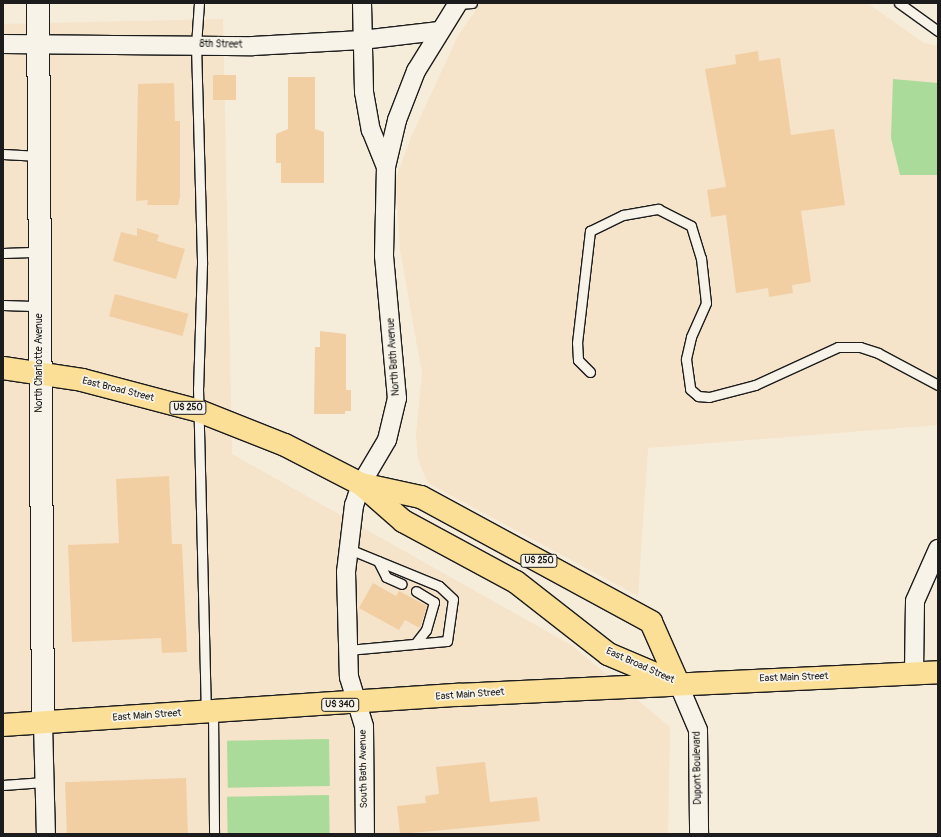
<!DOCTYPE html>
<html>
<head>
<meta charset="utf-8">
<style>
	body { margin:0 }
	#map { position:relative; width:941px; height:837px; overflow:hidden; background:#f6ecda; font-family:Pangolin,sans-serif }
	div>[style] { position:absolute }
	.built>* { inset:0; background:#f5e3ca }
	.green>* { inset:0; background:#abdb9b; transform-origin:0 0 }
	.building>* { inset:0; background:#f2cfa3; transform-origin:0 0 }
	.roads { filter:drop-shadow(1px 0 #1c1c1c) drop-shadow(-1px 0 #1c1c1c) drop-shadow(0 1px #1c1c1c) drop-shadow(0 -1px #1c1c1c) }
	.lane>* { height:9px; margin:-4.5px; padding:0 4.5px; transform-origin:4.5px; border-radius:4.5px; background:#f7f3e8 }
	.street>* { height:18px; margin:-9px; padding:0 9px; transform-origin:9px; border-radius:9px; background:#f7f3e8 }
	.secondary>* { height:22px; margin:-11px; padding:0 11px; transform-origin:11px; border-radius:11px; background:#f7f3e8 }
	.primary>* { height:22px; margin:-11px; padding:0 11px; transform-origin:11px; border-radius:11px; background:#fbdf96 }
	span { translate:-50% -50%; white-space:nowrap; text-align:center; line-height:1.15; -webkit-text-stroke:3.5px #f7f3e8; paint-order:stroke }
	.shield-label span { padding:1px 3px; background:#f7f3e8; border:1px solid; border-radius:3px; -webkit-text-stroke-width:0 }
	.shield-label { font-size:9px; color:#1c1c1c; font-weight:700 }
	.street-label { font-size:10px; color:#1c1c1c }
	.frame { position:absolute; inset:0; border:4px solid #1c1c1c; pointer-events:none }
</style>
</head>
<body>
<div id="map">
	<div class="built">
		<i style="clip-path:polygon(481px 3px,867px 3px,924px 43px,938px 46px,938px 425px,648px 448px,638px 596px,428px 483px,418px 459px,416px 435px,422px 373px,400px 250px,396px 178px,412px 135px,458px 36px)"></i>
		<i style="clip-path:polygon(223px 19px,232px 454px,571px 645px,670px 727px,668px 834px,3px 834px,3px 24px)"></i>
	</div>
	<div class="green">
		<i style="clip-path:polygon(893px 79px,938px 83px,938px 175px,900px 175px,891px 138px)"></i>
		<i style="left:329px;top:739px;width:47px;height:102px;rotate:89deg"></i>
		<i style="left:329px;top:795px;width:39px;height:102px;rotate:89deg"></i>
	</div>
	<div class="building">
		<i style="clip-path:polygon(758px 51px,759px 61px,780px 58px,791px 135px,834px 129px,845px 205px,801px 211px,811px 282px,792px 285px,793px 293px,769px 297px,768px 288px,736px 293px,726px 215px,711px 217px,707px 190px,726px 187px,705px 69px,736px 64px,735px 55px)"></i>
		<i style="left:213px;top:75px;width:23px;height:25px"></i>
		<i style="clip-path:polygon(288px 77px,315px 77px,315px 129px,324px 132px,324px 183px,281px 183px,281px 163px,276px 163px,276px 134px,288px 129px)"></i>
		<i style="clip-path:polygon(174px 83px,175px 121px,180px 121px,180px 197px,178px 205px,147px 205px,148px 200px,136px 201px,138px 84px)"></i>
		<i style="clip-path:polygon(137px 228px,159px 235px,157px 241px,185px 249px,176px 279px,113px 261px,121px 232px,137px 236px)"></i>
		<i style="left:115px;top:294px;width:76px;height:23px;rotate:15deg"></i>
		<i style="clip-path:polygon(320px 331px,346px 334px,346px 390px,351px 390px,351px 411px,345px 411px,345px 414px,314px 414px,315px 347px,320px 347px)"></i>
		<i style="clip-path:polygon(169px 476px,172px 544px,182px 544px,187px 652px,162px 653px,161px 638px,72px 642px,68px 545px,119px 543px,116px 479px)"></i>
		<i style="clip-path:polygon(373px 583px,396px 596px,399px 591px,427px 606px,420px 628px,405px 620px,399px 630px,359px 608px)"></i>
		<i style="clip-path:polygon(485px 762px,490px 802px,537px 797px,540px 821px,400px 834px,397px 806px,426px 803px,425px 796px,439px 794px,436px 767px)"></i>
		<i style="left:186px;top:778px;width:56px;height:121px;rotate:88deg"></i>
	</div>
	<div class="roads">
		<div class="lane">
			<i style="left:199px;top:3px;width:42px;rotate:94.1deg"></i>
			<i style="left:196px;top:45px;width:219px;rotate:88.4deg"></i>
			<i style="left:202px;top:264px;width:124px;rotate:91.8deg"></i>
			<i style="left:198px;top:388px;width:323px;rotate:88.6deg"></i>
			<i style="left:899px;top:3px;width:48px;rotate:35.7deg"></i>
			<i style="left:457px;top:4px;width:15px;rotate:-4deg"></i>
			<i style="left:3px;top:154px;width:36px;rotate:3deg"></i>
			<i style="left:3px;top:253px;width:36px;rotate:-2deg"></i>
			<i style="left:3px;top:305px;width:37px;rotate:2deg"></i>
			<i style="left:590px;top:372px;width:17px;rotate:-135deg"></i>
			<i style="left:578px;top:360px;width:17px;rotate:-93deg"></i>
			<i style="left:577px;top:343px;width:113px;rotate:-83.4deg"></i>
			<i style="left:590px;top:231px;width:37px;rotate:-26deg"></i>
			<i style="left:623px;top:215px;width:36px;rotate:-10deg"></i>
			<i style="left:658px;top:209px;width:37px;rotate:27deg"></i>
			<i style="left:691px;top:226px;width:34px;rotate:73deg"></i>
			<i style="left:701px;top:258px;width:45px;rotate:83.7deg"></i>
			<i style="left:706px;top:303px;width:37px;rotate:114deg"></i>
			<i style="left:691px;top:337px;width:23px;rotate:103deg"></i>
			<i style="left:686px;top:359px;width:30px;rotate:82deg"></i>
			<i style="left:690px;top:389px;width:11px;rotate:41deg"></i>
			<i style="left:698px;top:396px;width:11px;rotate:5deg"></i>
			<i style="left:709px;top:397px;width:48px;rotate:-14.6deg"></i>
			<i style="left:755px;top:385px;width:91px;rotate:-24.6deg"></i>
			<i style="left:838px;top:347px;width:22px"></i>
			<i style="left:860px;top:347px;width:19px;rotate:18deg"></i>
			<i style="left:878px;top:353px;width:68px;rotate:28.1deg"></i>
			<i style="left:378px;top:561px;width:18px;rotate:63deg"></i>
			<i style="left:386px;top:577px;width:17px;rotate:24deg"></i>
			<i style="left:415px;top:644px;width:18px;rotate:-52deg"></i>
			<i style="left:426px;top:630px;width:29px;rotate:-74deg"></i>
			<i style="left:434px;top:602px;width:21px;rotate:-149deg"></i>
			<i style="left:348px;top:650px;width:99px;rotate:-5.2deg"></i>
			<i style="left:447px;top:641px;width:42px;rotate:-81.9deg"></i>
			<i style="left:453px;top:599px;width:19px;rotate:-137deg"></i>
			<i style="left:439px;top:586px;width:97px;rotate:-157.7deg"></i>
			<i style="left:213px;top:712px;width:122px;rotate:89.5deg"></i>
			<i style="left:3px;top:785px;width:41px;rotate:-4.2deg"></i>
		</div>
		<div class="street">
			<i style="left:362px;top:3px;width:89px;rotate:88.7deg"></i>
			<i style="left:364px;top:92px;width:39px;rotate:80deg"></i>
			<i style="left:371px;top:130px;width:40px;rotate:68deg"></i>
			<i style="left:386px;top:167px;width:89px;rotate:91.3deg"></i>
			<i style="left:384px;top:256px;width:143px;rotate:84.8deg"></i>
			<i style="left:397px;top:398px;width:43px;rotate:103.4deg"></i>
			<i style="left:387px;top:440px;width:51px;rotate:120.6deg"></i>
			<i style="left:361px;top:484px;width:22px;rotate:108deg"></i>
			<i style="left:354px;top:505px;width:67px;rotate:96.8deg"></i>
			<i style="left:346px;top:572px;width:105px;rotate:88.4deg"></i>
			<i style="left:349px;top:677px;width:51px;rotate:73deg"></i>
			<i style="left:364px;top:726px;width:108px;rotate:89.5deg"></i>
			<i style="left:3px;top:44px;width:250px;rotate:0.5deg"></i>
			<i style="left:253px;top:46px;width:109px;rotate:-3.2deg"></i>
			<i style="left:362px;top:40px;width:78px;rotate:-6.7deg"></i>
			<i style="left:386px;top:167px;width:48px;rotate:-76.8deg"></i>
			<i style="left:397px;top:120px;width:53px;rotate:-68.8deg"></i>
			<i style="left:416px;top:71px;width:80px;rotate:-58.3deg"></i>
			<i style="left:914px;top:673px;width:72px;rotate:-89.2deg"></i>
			<i style="left:915px;top:601px;width:57px;rotate:-66.1deg"></i>
			<i style="left:678px;top:683px;width:51px;rotate:66.9deg"></i>
			<i style="left:698px;top:730px;width:104px;rotate:89.4deg"></i>
			<i style="left:43px;top:723px;width:111px;rotate:88.5deg"></i>
		</div>
		<div class="secondary">
			<i style="left:38px;top:3px;width:720px;rotate:89.6deg"></i>
		</div>
		<div class="primary">
			<i style="left:3px;top:368px;width:80px;rotate:8.6deg"></i>
			<i style="left:82px;top:380px;width:121px;rotate:14.8deg"></i>
			<i style="left:199px;top:411px;width:92px;rotate:21.6deg"></i>
			<i style="left:285px;top:445px;width:85px;rotate:27.2deg"></i>
			<i style="left:361px;top:484px;width:61px;rotate:12.2deg"></i>
			<i style="left:421px;top:497px;width:262px;rotate:28.5deg"></i>
			<i style="left:651px;top:622px;width:67px;rotate:66.1deg"></i>
			<i style="left:362px;top:485px;width:55px;rotate:41.3deg"></i>
			<i style="left:403px;top:521px;width:128px;rotate:28.4deg"></i>
			<i style="left:516px;top:582px;width:117px;rotate:38deg"></i>
			<i style="left:608px;top:654px;width:69px;rotate:22.9deg"></i>
			<i style="left:3px;top:725px;width:456px;rotate:-3.8deg"></i>
			<i style="left:458px;top:695px;width:481px;rotate:-2.7deg"></i>
		</div>
	</div>
	<div class="shield-label">
		<span style="left:188px;top:408px">US 250</span>
		<span style="left:539px;top:561px">US 250</span>
		<span style="left:340px;top:705px">US 340</span>
	</div>
	<div class="street-label">
		<span style="left:221px;top:45px;rotate:1deg">8th Street</span>
		<span style="left:394px;top:357px;rotate:-94deg">North Bath Avenue</span>
		<span style="left:40px;top:363px;rotate:-90deg">North Charlotte Avenue</span>
		<span style="left:118px;top:390px;rotate:14deg">East Broad Street</span>
		<span style="left:640px;top:666px;rotate:24deg">East Broad Street</span>
		<span style="left:794px;top:678px;rotate:-2deg">East Main Street</span>
		<span style="left:470px;top:695px;rotate:-4deg">East Main Street</span>
		<span style="left:147px;top:716px;rotate:-4deg">East Main Street</span>
		<span style="left:698px;top:768px;rotate:-91deg">Dupont Boulevard</span>
		<span style="left:364px;top:769px;rotate:-91deg">South Bath Avenue</span>
	</div>
	<div class="frame"></div>
</div>
</body>
</html>
